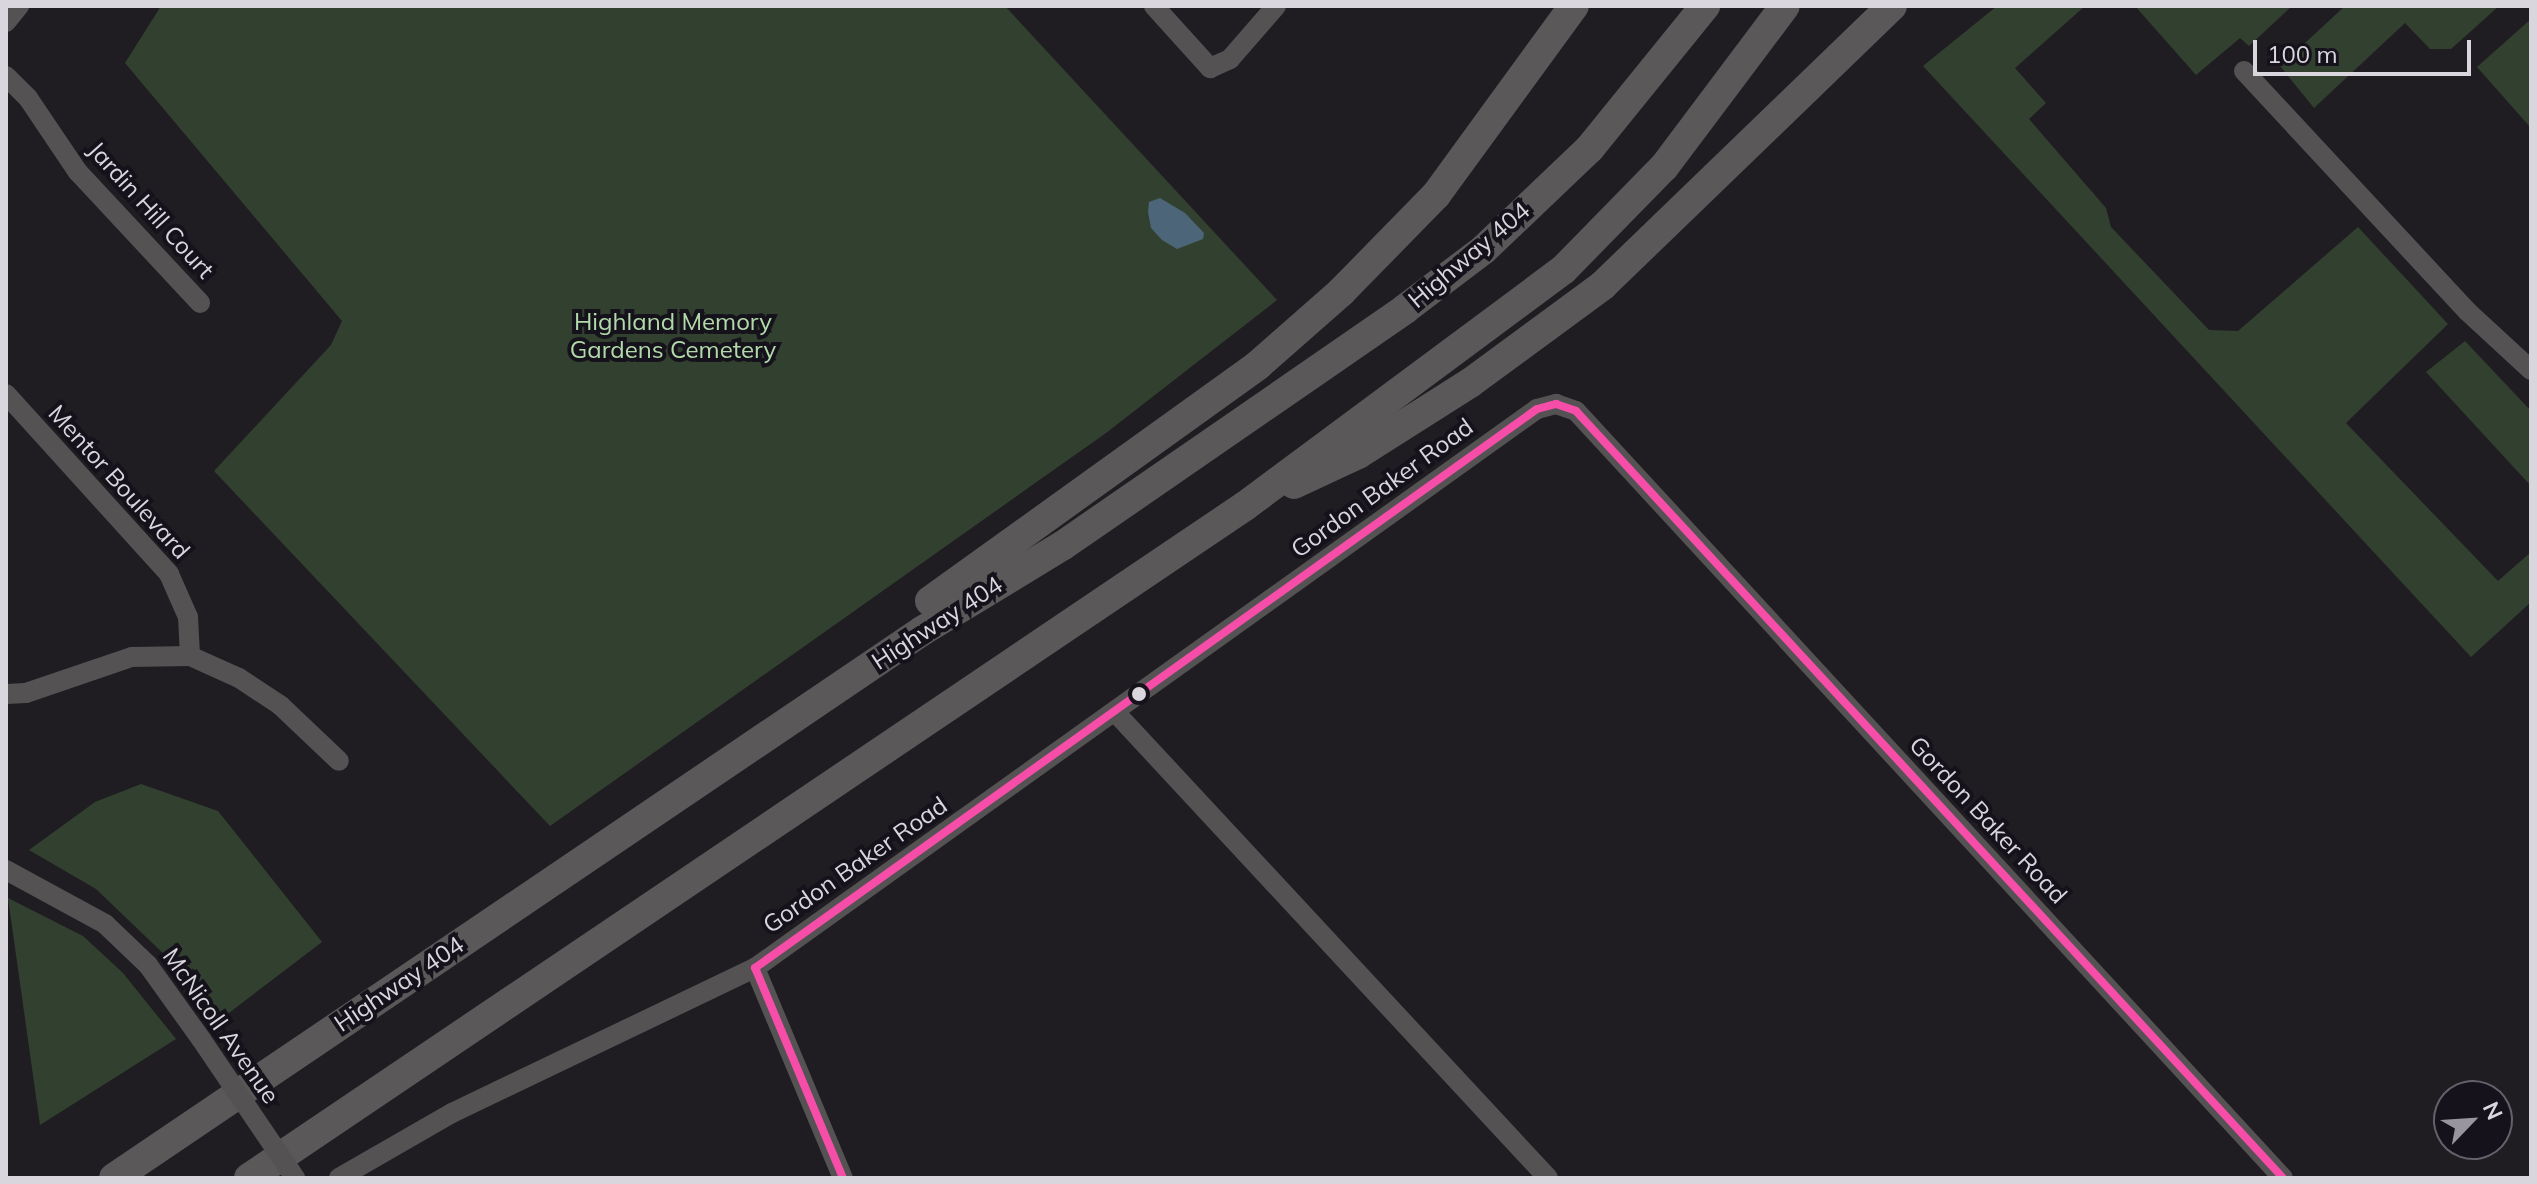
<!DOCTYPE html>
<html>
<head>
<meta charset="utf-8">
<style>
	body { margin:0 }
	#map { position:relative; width:2537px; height:1184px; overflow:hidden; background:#1f1d22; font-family:Mulish,sans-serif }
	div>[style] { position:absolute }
	.green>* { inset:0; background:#32412f }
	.water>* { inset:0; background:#4c6579 }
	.minor>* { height:20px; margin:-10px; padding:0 10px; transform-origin:10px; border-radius:10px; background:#545252 }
	.highway>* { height:30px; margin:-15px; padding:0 15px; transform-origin:15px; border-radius:15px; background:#5a5858 }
	.minor-bridge>* { height:20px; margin:-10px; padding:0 10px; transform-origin:10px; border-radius:10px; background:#545252 }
	.bus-1>* { height:8px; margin:-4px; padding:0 4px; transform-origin:4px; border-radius:4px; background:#f54da8 }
	.dots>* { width:22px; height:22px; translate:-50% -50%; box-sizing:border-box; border:4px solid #15121b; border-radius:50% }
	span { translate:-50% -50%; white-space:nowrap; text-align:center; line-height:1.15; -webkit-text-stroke:8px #15121b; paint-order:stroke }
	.street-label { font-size:24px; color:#d9d7dd }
	.park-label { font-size:24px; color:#b2d9a9 }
	.frame { position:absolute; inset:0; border:8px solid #d9d7dd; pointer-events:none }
	.north { position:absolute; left:2433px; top:1080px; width:80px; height:80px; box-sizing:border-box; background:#15121b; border:2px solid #636169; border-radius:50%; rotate:65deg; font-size:22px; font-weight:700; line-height:32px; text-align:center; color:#d9d7dd }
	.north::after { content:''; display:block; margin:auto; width:28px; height:36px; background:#98969c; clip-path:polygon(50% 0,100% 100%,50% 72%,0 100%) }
	.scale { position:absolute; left:2253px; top:40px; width:218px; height:36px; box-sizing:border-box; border:4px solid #d9d7dd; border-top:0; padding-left:10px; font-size:24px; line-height:28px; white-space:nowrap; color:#d9d7dd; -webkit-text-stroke:6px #15121b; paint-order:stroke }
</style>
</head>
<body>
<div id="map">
	<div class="green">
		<i style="clip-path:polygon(161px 6px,1005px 6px,1277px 300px,1106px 433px,550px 826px,214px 471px,331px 345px,342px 321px,125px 63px)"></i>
		<i style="clip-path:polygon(1997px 6px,2085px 6px,2015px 68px,2046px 103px,2029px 119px,2106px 208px,2111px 227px,2209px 330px,2238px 331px,2358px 227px,2448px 324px,2346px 423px,2498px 581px,2531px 552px,2531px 602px,2471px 657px,1923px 66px)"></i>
		<i style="clip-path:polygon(2135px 6px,2292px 6px,2249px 46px,2240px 38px,2196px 75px)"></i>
		<i style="clip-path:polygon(2345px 6px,2499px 6px,2451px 49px,2430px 49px,2405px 23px,2314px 108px,2280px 66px)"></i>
		<i style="clip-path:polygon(2531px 19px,2531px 128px,2477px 67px)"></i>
		<i style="clip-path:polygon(2465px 341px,2531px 411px,2531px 486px,2426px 372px)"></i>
		<i style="clip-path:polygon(141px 784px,218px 811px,322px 942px,217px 1022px,167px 957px,96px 889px,29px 850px,95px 802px)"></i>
		<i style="clip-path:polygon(8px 898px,83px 936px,123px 973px,176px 1039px,40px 1125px)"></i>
	</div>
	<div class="water">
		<i style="clip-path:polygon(1160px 198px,1185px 213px,1204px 233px,1203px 239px,1177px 249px,1162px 240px,1151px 228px,1148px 212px,1149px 202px)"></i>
	</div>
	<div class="minor">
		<i style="left:1154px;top:6px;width:84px;rotate:47.9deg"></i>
		<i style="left:1210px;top:68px;width:22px;rotate:-24deg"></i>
		<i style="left:1230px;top:59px;width:70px;rotate:-49deg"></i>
		<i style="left:6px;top:22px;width:21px;rotate:-51deg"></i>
		<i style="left:2244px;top:71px;width:328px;rotate:47.1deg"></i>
		<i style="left:2467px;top:311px;width:87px;rotate:42.7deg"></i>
		<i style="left:6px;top:76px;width:31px;rotate:45deg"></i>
		<i style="left:28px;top:98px;width:89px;rotate:56deg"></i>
		<i style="left:78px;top:172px;width:179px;rotate:47deg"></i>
		<i style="left:6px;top:394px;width:243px;rotate:47.8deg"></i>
		<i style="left:169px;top:574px;width:47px;rotate:66.2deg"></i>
		<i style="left:188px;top:617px;width:39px;rotate:87deg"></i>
		<i style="left:6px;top:694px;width:20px;rotate:-3deg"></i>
		<i style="left:26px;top:693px;width:112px;rotate:-18.8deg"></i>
		<i style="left:132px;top:657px;width:58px;rotate:-1deg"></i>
		<i style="left:190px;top:656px;width:54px;rotate:24.2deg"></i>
		<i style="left:239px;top:678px;width:49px;rotate:33.4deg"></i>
		<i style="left:280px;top:705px;width:81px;rotate:43.5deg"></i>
		<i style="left:1115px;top:712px;width:636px;rotate:47.1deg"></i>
		<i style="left:6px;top:870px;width:113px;rotate:28.6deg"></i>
		<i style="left:105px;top:924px;width:59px;rotate:43.6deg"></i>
		<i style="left:148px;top:965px;width:91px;rotate:54.4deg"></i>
		<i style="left:755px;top:968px;width:228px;rotate:67.3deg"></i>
		<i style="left:339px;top:1178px;width:130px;rotate:-29.9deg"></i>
		<i style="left:452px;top:1113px;width:336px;rotate:-25.6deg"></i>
		<i style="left:755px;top:968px;width:961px;rotate:-35.56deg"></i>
		<i style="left:1537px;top:409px;width:20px;rotate:-15deg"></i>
		<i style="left:1556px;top:404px;width:21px;rotate:19deg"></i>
		<i style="left:1576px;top:411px;width:1043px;rotate:47.33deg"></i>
	</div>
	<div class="highway">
		<i style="left:1294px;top:484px;width:71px;rotate:-25.1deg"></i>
		<i style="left:1358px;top:454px;width:133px;rotate:-32.4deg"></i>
		<i style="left:1470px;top:383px;width:164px;rotate:-36.3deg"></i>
		<i style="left:1602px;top:286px;width:403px;rotate:-44deg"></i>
		<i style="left:930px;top:601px;width:404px;rotate:-35.7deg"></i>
		<i style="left:1258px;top:365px;width:111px;rotate:-41.3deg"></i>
		<i style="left:1341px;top:292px;width:136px;rotate:-45.6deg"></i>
		<i style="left:1436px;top:195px;width:234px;rotate:-53.9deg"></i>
		<i style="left:114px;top:1178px;width:976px;rotate:-34.1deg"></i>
		<i style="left:922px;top:631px;width:164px;rotate:-31.3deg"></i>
		<i style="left:1062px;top:546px;width:417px;rotate:-34.6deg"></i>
		<i style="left:1405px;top:309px;width:98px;rotate:-37.1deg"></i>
		<i style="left:1483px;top:250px;width:148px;rotate:-43.6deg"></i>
		<i style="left:1590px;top:148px;width:183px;rotate:-51deg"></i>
		<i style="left:249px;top:1178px;width:1201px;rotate:-34.01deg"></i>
		<i style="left:1245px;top:506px;width:396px;rotate:-36.6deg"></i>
		<i style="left:1563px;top:270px;width:144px;rotate:-45.6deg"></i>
		<i style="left:1664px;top:167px;width:201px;rotate:-53.1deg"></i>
	</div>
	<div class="minor-bridge">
		<i style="left:201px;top:1039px;width:168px;rotate:55.9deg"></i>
	</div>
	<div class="bus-1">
		<i style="left:843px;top:1178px;width:228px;rotate:-112.7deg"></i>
		<i style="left:755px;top:968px;width:961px;rotate:-35.56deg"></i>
		<i style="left:1537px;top:409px;width:20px;rotate:-15deg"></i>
		<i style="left:1556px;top:404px;width:21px;rotate:19deg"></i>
		<i style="left:1576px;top:411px;width:1043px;rotate:47.33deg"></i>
	</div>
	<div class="dots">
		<i style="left:1139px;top:694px;background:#d9d7dd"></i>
	</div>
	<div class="street-label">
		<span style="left:151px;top:210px;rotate:48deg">Jardin Hill Court</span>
		<span style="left:1469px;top:255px;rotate:-40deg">Highway 404</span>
		<span style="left:119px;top:482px;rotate:48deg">Mentor Boulevard</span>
		<span style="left:1382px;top:488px;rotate:-36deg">Gordon Baker Road</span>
		<span style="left:937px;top:623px;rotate:-33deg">Highway 404</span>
		<span style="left:1988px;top:820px;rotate:47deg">Gordon Baker Road</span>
		<span style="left:855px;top:865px;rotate:-35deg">Gordon Baker Road</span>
		<span style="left:399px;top:984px;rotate:-34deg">Highway 404</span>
		<span style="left:221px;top:1026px;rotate:55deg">McNicoll Avenue</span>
	</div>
	<div class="park-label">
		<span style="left:673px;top:336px">Highland Memory<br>Gardens Cemetery</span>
	</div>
	<div class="frame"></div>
	<div class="north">N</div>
	<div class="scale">100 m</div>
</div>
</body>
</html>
